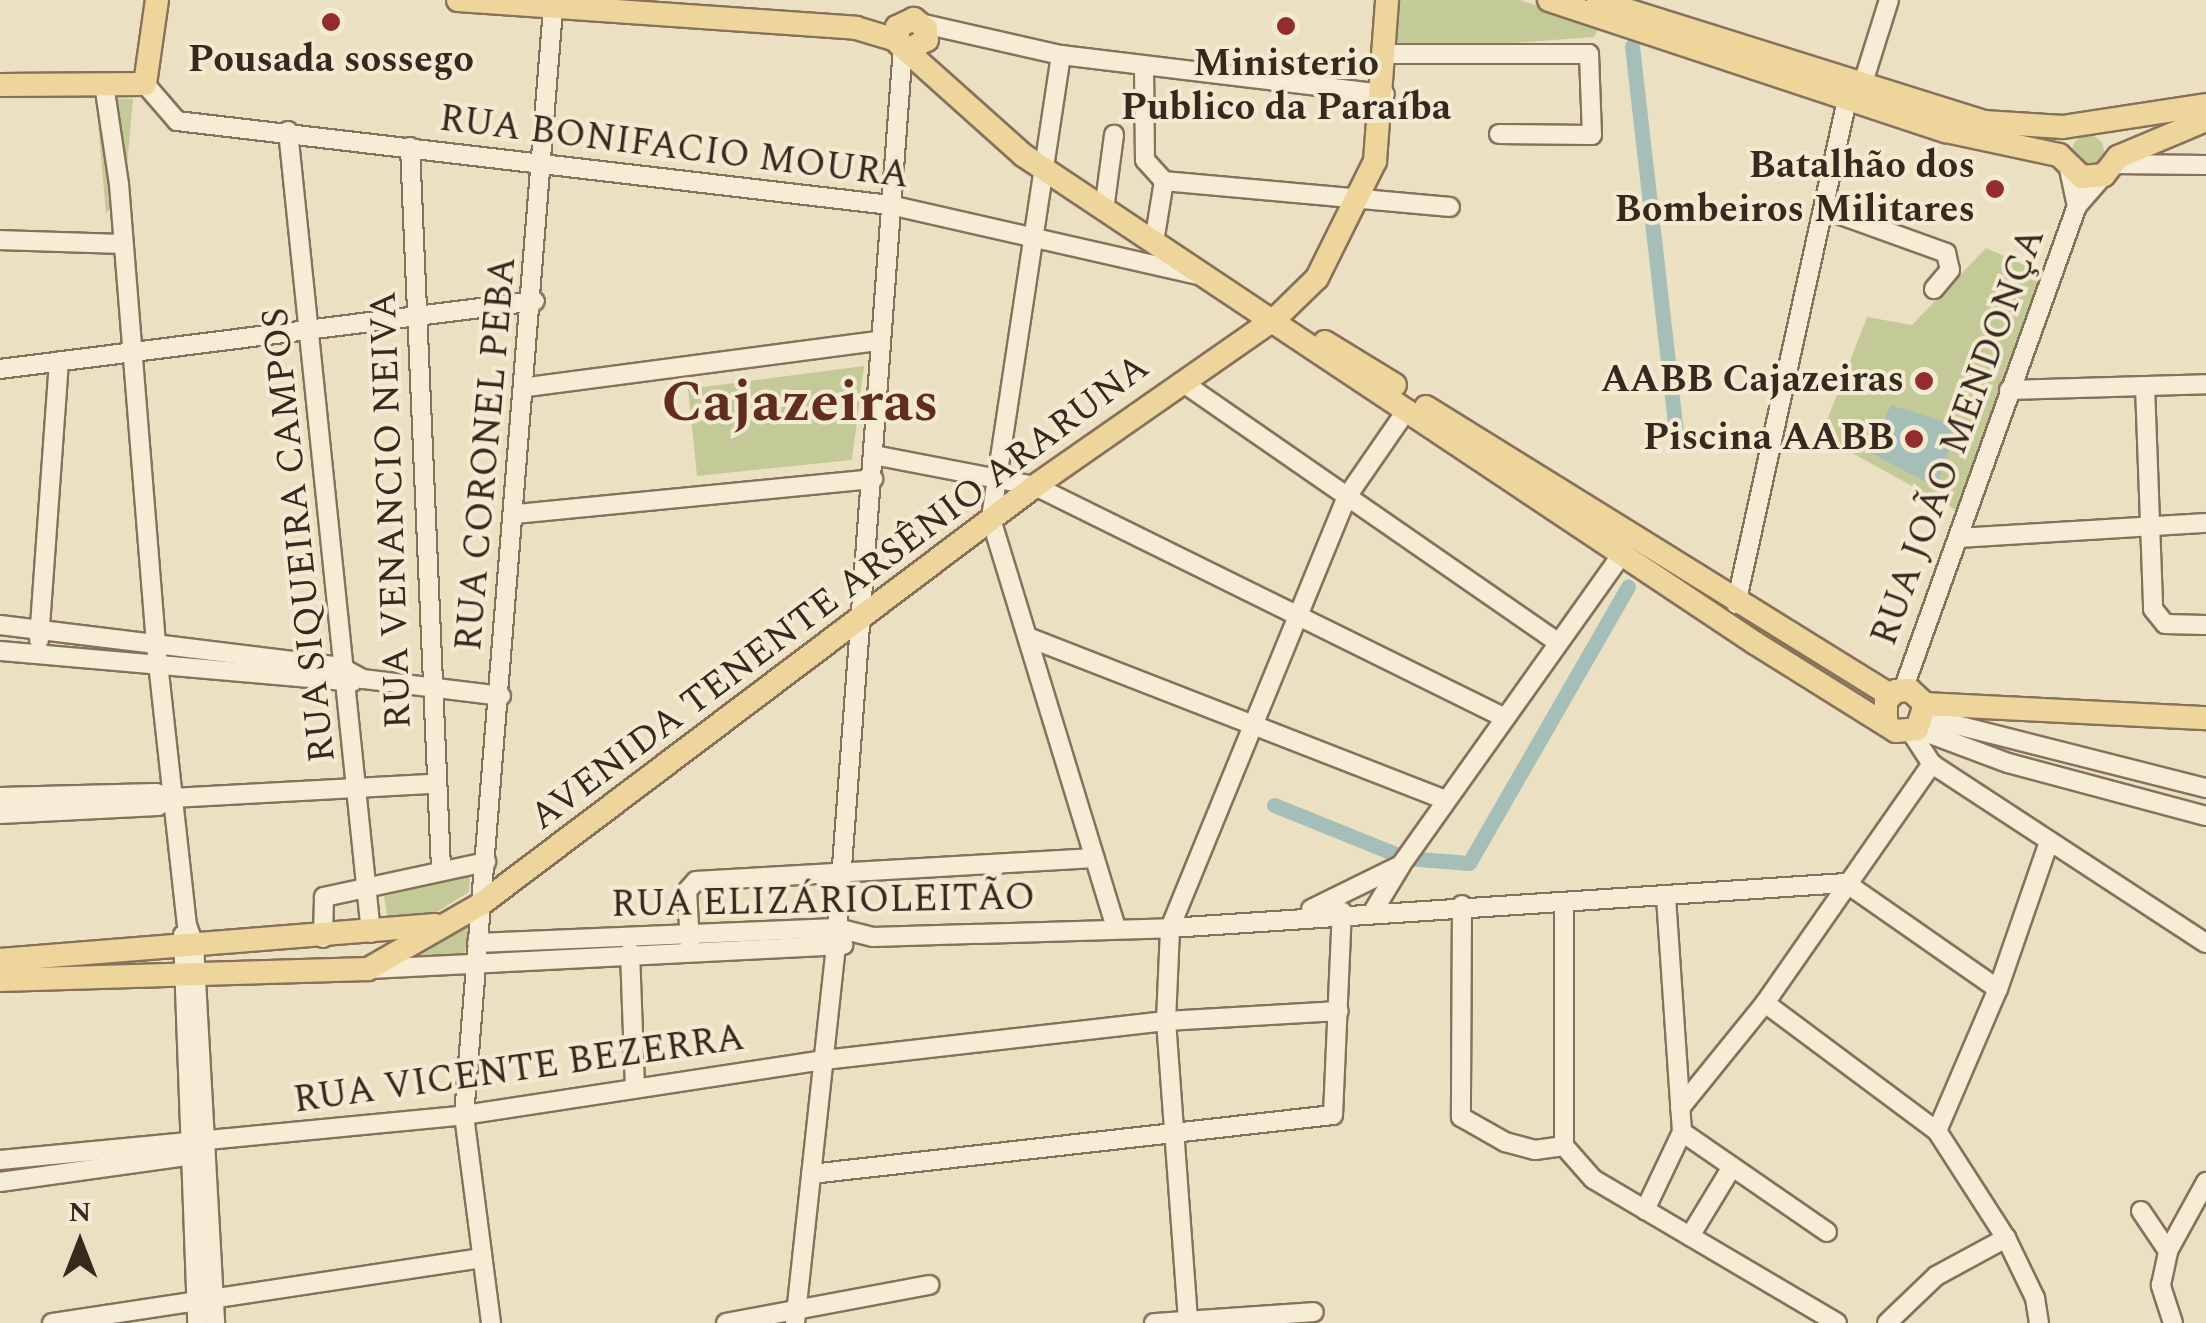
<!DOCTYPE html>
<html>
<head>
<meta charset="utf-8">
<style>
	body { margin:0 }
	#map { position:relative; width:2206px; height:1323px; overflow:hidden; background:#ece0c3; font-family:Spectral,serif }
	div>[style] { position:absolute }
	.green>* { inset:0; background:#c4ca97 }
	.round { border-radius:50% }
	.water>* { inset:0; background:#a5bfb8 }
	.canal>* { height:15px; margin:-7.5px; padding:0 7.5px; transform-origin:7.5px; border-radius:7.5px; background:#a5bfb8 }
	.roads { filter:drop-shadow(2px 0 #86725a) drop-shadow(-2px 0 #86725a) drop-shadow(0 2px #86725a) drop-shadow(0 -2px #86725a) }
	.minor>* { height:18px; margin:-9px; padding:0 9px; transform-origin:9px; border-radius:9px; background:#f7edd6 }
	.major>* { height:22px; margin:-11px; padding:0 11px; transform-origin:11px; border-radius:11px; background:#eed59c }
	.dots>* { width:28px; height:28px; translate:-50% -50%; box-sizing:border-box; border:5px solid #f4ead2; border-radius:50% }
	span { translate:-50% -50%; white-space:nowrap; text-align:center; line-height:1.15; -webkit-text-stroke:8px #f4ead2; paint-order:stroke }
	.poi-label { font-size:38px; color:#362a1e; font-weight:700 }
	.right { translate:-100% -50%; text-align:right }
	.street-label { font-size:38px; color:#362a1e }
	.town-label { font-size:58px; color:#612d1f; font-weight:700 }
	.north { position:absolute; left:30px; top:1193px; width:100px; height:100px; -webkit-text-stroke:8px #f4ead2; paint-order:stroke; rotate:0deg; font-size:28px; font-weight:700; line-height:40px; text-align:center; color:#362a1e }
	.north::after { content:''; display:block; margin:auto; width:35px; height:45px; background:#362a1e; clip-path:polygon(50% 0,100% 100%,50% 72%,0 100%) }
</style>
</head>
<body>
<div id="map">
	<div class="green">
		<i style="clip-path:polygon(1398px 0,1520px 0,1599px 27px,1594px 37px,1391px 52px)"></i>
		<i style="clip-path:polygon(96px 99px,133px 99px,125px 188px,106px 214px)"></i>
		<i class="round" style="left:2072px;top:135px;width:32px;height:32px"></i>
		<i style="clip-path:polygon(1986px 248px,2047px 275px,1956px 510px,1821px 436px,1867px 317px,1912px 325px)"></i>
		<i style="clip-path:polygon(864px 366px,852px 460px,697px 476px,688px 389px)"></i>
		<i style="clip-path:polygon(470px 874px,469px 892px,424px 920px,388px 922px,384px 895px)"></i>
		<i style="clip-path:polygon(470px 917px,464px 959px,415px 959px,449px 936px)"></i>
	</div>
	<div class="water">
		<i style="clip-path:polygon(1891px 405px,1957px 426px,1937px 488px,1869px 452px)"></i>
	</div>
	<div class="canal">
		<i style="left:1632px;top:46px;width:388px;rotate:83.5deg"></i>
		<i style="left:1274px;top:805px;width:131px;rotate:22deg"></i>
		<i style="left:1406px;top:858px;width:63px;rotate:4.5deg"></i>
		<i style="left:1469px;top:863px;width:319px;rotate:-60.1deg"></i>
	</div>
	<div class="roads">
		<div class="minor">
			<i style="left:924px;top:24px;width:140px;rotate:12.8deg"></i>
			<i style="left:1061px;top:55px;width:326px;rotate:6.9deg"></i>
			<i style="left:1382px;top:54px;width:207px"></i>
			<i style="left:1589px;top:54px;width:81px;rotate:87.9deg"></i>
			<i style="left:1592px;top:135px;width:93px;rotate:-179.4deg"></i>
			<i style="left:1061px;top:55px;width:469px;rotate:98.6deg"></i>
			<i style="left:991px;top:519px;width:428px;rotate:73deg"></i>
			<i style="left:1144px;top:66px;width:94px;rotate:89.4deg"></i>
			<i style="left:1145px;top:160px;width:28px;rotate:48deg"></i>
			<i style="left:1164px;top:181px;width:287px;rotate:5.2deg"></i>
			<i style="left:104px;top:84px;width:101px;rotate:81.5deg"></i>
			<i style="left:119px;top:184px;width:462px;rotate:85.4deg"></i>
			<i style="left:156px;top:645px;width:282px;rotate:83.7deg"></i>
			<i style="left:187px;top:925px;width:20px;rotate:70deg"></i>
			<i style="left:194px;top:944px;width:380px;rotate:86.8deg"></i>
			<i style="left:145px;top:84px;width:49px;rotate:49.1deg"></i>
			<i style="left:177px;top:121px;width:718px;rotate:6.72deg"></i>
			<i style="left:890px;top:205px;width:317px;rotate:12.8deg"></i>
			<i style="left:1862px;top:86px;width:90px;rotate:-72.6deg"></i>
			<i style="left:288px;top:131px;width:806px;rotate:84.09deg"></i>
			<i style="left:410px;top:147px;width:724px;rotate:87.54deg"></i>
			<i style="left:2113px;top:164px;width:93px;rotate:0.6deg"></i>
			<i style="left:2069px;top:169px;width:38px;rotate:78deg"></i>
			<i style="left:1824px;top:209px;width:130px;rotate:19.8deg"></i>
			<i style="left:1946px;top:253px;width:17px;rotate:77deg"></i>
			<i style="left:1950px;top:270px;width:25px;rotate:130deg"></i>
			<i style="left:1104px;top:210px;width:76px;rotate:-82.4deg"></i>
			<i style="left:0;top:240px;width:121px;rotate:1.9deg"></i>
			<i style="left:1154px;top:242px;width:62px;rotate:-80.7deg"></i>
			<i style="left:0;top:369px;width:539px;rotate:-7.24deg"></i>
			<i style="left:1182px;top:382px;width:457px;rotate:34.7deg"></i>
			<i style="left:2145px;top:386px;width:223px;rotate:87.9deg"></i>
			<i style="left:2153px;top:609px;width:19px;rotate:51deg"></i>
			<i style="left:2165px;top:624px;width:41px;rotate:1.4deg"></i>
			<i style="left:528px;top:387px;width:353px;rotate:-7.5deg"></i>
			<i style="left:2009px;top:390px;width:197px;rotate:-1.7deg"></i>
			<i style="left:874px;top:455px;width:164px;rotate:10.9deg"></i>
			<i style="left:1035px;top:486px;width:524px;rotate:26.27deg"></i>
			<i style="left:516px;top:514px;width:359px;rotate:-5.6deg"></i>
			<i style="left:1959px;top:538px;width:247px;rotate:-3.5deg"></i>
			<i style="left:1736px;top:604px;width:516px;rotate:-77.58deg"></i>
			<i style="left:0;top:625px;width:344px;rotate:7deg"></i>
			<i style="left:341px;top:667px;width:25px;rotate:29deg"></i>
			<i style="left:363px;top:679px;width:139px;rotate:7deg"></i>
			<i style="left:1030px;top:638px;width:445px;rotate:21.3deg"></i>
			<i style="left:39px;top:640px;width:279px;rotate:-85.9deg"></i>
			<i style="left:0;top:651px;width:354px;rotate:5deg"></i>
			<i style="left:1903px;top:690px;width:514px;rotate:-70.23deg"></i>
			<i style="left:2077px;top:206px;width:41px;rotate:-48.9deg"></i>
			<i style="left:1925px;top:717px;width:290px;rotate:14.2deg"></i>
			<i style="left:1917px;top:729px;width:97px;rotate:20.5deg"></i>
			<i style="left:2008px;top:763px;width:205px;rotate:15deg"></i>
			<i style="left:1911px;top:732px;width:38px;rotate:57deg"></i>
			<i style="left:1932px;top:764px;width:327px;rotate:33.2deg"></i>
			<i style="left:0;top:797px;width:156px;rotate:-1.5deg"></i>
			<i style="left:156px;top:793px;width:17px;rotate:17deg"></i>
			<i style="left:172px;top:798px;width:262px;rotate:-3.1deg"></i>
			<i style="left:0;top:814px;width:158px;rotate:-2.9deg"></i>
			<i style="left:158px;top:806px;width:16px;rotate:-30deg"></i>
			<i style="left:1846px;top:883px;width:185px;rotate:34.9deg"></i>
			<i style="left:1462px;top:905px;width:212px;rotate:90.3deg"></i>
			<i style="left:1461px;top:1117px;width:51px;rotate:29.6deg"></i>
			<i style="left:1505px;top:1142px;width:31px;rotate:15deg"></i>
			<i style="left:1535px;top:1150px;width:29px;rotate:-8deg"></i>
			<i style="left:1311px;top:909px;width:100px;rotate:-26.1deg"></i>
			<i style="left:1401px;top:865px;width:379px;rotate:-54.6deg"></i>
			<i style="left:1374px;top:910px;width:50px;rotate:-58.8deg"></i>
			<i style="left:183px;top:935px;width:388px;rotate:87.9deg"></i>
			<i style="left:323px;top:938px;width:41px;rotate:-88.6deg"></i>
			<i style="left:324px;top:897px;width:166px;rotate:-12.2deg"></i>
			<i style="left:477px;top:943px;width:360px;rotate:-2.4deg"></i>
			<i style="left:837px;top:928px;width:37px;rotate:14deg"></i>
			<i style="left:873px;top:937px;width:297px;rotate:-1.7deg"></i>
			<i style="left:1170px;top:928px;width:677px;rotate:-3.81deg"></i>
			<i style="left:690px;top:944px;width:53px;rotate:-93.2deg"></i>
			<i style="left:687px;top:891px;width:13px;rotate:-48deg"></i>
			<i style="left:696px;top:881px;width:399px;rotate:-3.3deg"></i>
			<i style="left:630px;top:952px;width:136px;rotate:87.9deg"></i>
			<i style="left:370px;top:969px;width:474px;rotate:-2.9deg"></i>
			<i style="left:1765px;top:1003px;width:214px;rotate:36.7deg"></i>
			<i style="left:1937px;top:1131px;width:127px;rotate:57.2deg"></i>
			<i style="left:2006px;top:1238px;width:67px;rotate:64.2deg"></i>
			<i style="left:2035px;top:1298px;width:25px;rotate:81deg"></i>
			<i style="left:1680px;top:1108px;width:135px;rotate:-51deg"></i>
			<i style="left:1765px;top:1003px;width:292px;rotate:-55.1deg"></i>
			<i style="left:1937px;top:1131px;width:155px;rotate:-66.8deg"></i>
			<i style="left:1998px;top:989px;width:156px;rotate:-70.9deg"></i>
			<i style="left:1682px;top:1132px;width:176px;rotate:34.6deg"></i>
			<i style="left:1564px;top:1146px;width:44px;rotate:48.7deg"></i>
			<i style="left:1593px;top:1179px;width:283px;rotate:30.5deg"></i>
			<i style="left:1564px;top:1146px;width:240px;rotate:-90deg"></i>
			<i style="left:0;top:1160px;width:466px;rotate:-5.5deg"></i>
			<i style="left:464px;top:1115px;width:364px;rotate:-8.7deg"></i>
			<i style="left:824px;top:1060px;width:344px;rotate:-6.5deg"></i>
			<i style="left:1166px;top:1021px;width:173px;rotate:-3.3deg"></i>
			<i style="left:811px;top:1174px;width:525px;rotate:-6.45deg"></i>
			<i style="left:1333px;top:1115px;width:204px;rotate:-87.5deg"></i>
			<i style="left:0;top:1182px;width:197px;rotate:-7.9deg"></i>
			<i style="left:1645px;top:1210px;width:86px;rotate:-64.6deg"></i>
			<i style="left:1682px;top:1132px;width:234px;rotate:-93.9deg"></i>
			<i style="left:2141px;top:1211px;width:48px;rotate:56deg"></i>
			<i style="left:1690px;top:1236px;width:81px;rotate:-58.7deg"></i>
			<i style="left:1188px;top:1320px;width:300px;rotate:-94.2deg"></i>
			<i style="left:1166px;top:1021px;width:93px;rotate:-87.5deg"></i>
			<i style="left:1170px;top:928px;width:465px;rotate:-67.7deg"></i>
			<i style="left:1346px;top:498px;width:106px;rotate:-55.4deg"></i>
			<i style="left:52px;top:1323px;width:434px;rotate:-8.6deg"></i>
			<i style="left:491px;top:1323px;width:210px;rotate:-97.4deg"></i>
			<i style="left:464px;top:1115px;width:1111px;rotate:-85.4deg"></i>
			<i style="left:726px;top:1323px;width:207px;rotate:-10.6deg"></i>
			<i style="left:795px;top:1323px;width:378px;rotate:-83.8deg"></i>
			<i style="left:836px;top:947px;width:901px;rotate:-85.74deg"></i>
			<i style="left:1154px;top:1323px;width:160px;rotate:-3.9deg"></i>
			<i style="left:1887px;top:1323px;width:68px;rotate:-43.8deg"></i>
			<i style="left:1936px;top:1276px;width:80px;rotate:-28.5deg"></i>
			<i style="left:2173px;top:1323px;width:40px;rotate:-108deg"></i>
			<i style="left:2161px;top:1285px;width:35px;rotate:-78deg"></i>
			<i style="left:2168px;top:1251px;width:79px;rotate:-61.2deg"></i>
		</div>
		<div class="major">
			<i style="left:458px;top:0;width:399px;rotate:4deg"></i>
			<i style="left:856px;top:28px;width:42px;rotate:16.7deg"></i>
			<i style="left:1549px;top:0;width:418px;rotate:18.3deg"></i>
			<i style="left:1946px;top:131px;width:116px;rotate:12deg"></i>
			<i style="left:2059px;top:155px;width:32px;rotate:44deg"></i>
			<i style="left:2082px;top:177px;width:22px;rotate:-5deg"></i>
			<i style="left:2104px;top:175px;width:23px;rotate:-52deg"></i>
			<i style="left:2118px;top:157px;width:95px;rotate:-22.8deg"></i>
			<i style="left:1598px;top:1px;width:405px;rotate:17.4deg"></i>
			<i style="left:1984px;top:122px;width:79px;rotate:3.6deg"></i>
			<i style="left:2063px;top:127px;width:145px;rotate:-8.7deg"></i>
			<i style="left:907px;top:50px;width:22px;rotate:-27deg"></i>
			<i style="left:927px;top:40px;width:11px;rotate:-95deg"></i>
			<i style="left:926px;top:29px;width:16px;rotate:-140deg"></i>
			<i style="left:914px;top:19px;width:19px;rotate:155deg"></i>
			<i style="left:897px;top:27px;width:17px;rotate:83deg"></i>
			<i style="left:899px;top:44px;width:166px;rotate:41.8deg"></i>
			<i style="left:1023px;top:155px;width:880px;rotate:33.69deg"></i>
			<i style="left:1755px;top:643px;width:166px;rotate:32deg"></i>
			<i style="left:1896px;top:731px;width:21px;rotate:-5deg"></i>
			<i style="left:1917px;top:729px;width:26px;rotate:-72deg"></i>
			<i style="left:1925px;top:704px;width:21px;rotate:-137deg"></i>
			<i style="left:1910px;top:690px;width:14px;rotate:176deg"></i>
			<i style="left:1896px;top:691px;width:14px;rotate:135deg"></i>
			<i style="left:1886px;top:701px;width:20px;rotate:90deg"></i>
			<i style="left:0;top:85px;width:145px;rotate:-0.4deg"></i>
			<i style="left:145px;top:84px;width:85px;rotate:-81.9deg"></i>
			<i style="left:1325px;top:342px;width:82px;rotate:31.6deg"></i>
			<i style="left:1426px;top:407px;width:546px;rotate:31.83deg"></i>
			<i style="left:1925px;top:704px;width:281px;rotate:2.9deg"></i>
			<i style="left:0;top:960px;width:437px;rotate:-4.6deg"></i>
			<i style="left:0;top:980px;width:368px;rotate:-1.7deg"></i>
			<i style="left:368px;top:969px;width:130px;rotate:-29.9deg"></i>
			<i style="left:481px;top:904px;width:694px;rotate:-37.04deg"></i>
			<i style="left:1035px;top:486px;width:294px;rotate:-34.9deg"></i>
			<i style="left:1276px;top:318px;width:57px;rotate:-44.3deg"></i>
			<i style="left:1317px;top:278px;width:131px;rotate:-63.6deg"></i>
			<i style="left:1375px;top:161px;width:161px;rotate:-85.7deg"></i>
		</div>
	</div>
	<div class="dots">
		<i style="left:331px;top:22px;background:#932c2d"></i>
		<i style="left:1286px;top:26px;background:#932c2d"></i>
		<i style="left:1995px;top:189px;background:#932c2d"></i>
		<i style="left:1924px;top:381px;background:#932c2d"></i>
		<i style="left:1914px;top:439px;background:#932c2d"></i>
	</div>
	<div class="poi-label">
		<span style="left:331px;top:61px">Pousada sossego</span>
		<span style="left:1286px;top:87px">Ministerio<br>Publico da Paraíba</span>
		<span class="right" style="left:1975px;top:189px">Batalhão dos<br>Bombeiros Militares</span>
		<span class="right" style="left:1904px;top:381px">AABB Cajazeiras</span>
		<span class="right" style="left:1894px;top:439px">Piscina AABB</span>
	</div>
	<div class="street-label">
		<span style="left:674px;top:148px;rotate:7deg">RUA BONIFACIO MOURA</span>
		<span style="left:1959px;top:437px;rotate:-70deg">RUA JOÃO MENDONÇA</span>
		<span style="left:487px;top:454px;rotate:-85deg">RUA CORONEL PEBA</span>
		<span style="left:392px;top:510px;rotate:-92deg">RUA VENANCIO NEIVA</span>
		<span style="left:300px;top:535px;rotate:-96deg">RUA SIQUEIRA CAMPOS</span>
		<span style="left:840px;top:593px;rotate:-37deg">AVENIDA TENENTE ARSÊNIO ARARUNA</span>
		<span style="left:823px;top:902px;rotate:-1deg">RUA ELIZÁRIOLEITÃO</span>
		<span style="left:519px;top:1070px;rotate:-8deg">RUA VICENTE BEZERRA</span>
	</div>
	<div class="town-label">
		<span style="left:800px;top:403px">Cajazeiras</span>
	</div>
	<div class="north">N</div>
</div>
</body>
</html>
